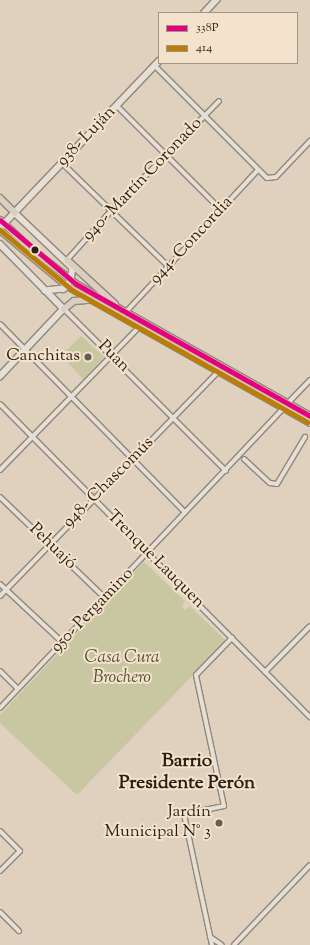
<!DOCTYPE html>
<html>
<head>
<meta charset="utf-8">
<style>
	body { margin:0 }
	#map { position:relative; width:310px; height:945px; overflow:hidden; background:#dfd1be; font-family:"Sorts Mill Goudy",serif }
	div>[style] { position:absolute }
	.green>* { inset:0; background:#c9c6a2 }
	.roads { filter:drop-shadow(1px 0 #91877b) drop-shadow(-1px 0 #91877b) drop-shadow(0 1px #91877b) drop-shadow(0 -1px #91877b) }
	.street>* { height:4px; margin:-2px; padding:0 2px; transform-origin:2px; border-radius:2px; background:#e5dfd5 }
	.secondary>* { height:5.5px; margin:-2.75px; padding:0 2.75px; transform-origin:2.75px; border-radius:2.75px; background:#e5dfd5 }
	.primary>* { height:6px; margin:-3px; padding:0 3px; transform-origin:3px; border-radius:3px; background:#d9cec0 }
	.bus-1>* { height:5px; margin:-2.5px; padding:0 2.5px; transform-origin:2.5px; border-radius:2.5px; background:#e5007d }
	.bus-2>* { height:5px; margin:-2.5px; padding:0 2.5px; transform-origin:2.5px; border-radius:2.5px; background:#ba7d05 }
	.dots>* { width:11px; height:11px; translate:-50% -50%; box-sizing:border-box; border:2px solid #f3e3cc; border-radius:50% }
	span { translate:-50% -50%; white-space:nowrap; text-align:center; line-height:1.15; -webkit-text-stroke:4px #f3e3cc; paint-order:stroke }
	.street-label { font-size:17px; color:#2c1e12 }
	.poi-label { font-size:17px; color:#2c1e12 }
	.right { translate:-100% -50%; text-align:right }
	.park-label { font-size:17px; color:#564e37; font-style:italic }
	.quarter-label { font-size:19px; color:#2c1e12; font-weight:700 }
	.legend { position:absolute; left:158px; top:12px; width:140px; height:52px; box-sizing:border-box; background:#f3e3cc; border:1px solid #a39482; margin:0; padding:5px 7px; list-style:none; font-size:12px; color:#2c1e12 }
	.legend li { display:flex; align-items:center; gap:8px; height:20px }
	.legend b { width:20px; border:1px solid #a39482 }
</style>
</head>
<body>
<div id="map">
	<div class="green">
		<i style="clip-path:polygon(81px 336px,104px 357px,83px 379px,68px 363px,73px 358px,66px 351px)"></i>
		<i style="clip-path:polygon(144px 562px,185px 601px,182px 607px,185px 610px,190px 606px,226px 641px,77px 795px,0 723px,0 715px)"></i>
	</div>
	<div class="roads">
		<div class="street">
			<i style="left:155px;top:66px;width:158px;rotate:45deg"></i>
			<i style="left:267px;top:178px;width:9px;rotate:-6deg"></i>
			<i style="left:276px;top:177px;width:50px;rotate:-46.6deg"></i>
			<i style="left:117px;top:106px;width:147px;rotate:45deg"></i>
			<i style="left:62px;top:163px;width:149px;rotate:44.2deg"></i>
			<i style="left:67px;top:260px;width:66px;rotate:-48.1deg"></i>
			<i style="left:111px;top:211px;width:154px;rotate:-45.5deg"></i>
			<i style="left:64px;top:309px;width:229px;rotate:45deg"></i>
			<i style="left:125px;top:313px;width:195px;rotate:-47.1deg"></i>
			<i style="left:0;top:324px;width:264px;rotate:45.5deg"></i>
			<i style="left:288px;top:403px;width:32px;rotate:-46deg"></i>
			<i style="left:0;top:404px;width:441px;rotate:45.3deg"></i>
			<i style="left:244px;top:459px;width:35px;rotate:43deg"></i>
			<i style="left:270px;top:483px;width:7px;rotate:8deg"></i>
			<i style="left:277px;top:484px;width:55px;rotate:-59.2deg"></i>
			<i style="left:0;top:470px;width:199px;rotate:-45.8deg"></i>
			<i style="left:0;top:497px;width:146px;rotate:43.9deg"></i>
			<i style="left:0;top:584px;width:85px;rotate:43.1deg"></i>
			<i style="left:0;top:596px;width:313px;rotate:-45.8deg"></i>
			<i style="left:0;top:671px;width:25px;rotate:45deg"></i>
			<i style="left:265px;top:672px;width:64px;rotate:-45.6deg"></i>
			<i style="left:0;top:708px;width:413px;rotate:-46.6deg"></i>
			<i style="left:0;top:831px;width:28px;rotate:45deg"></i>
			<i style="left:20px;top:851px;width:28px;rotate:135deg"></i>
			<i style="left:0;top:912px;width:27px;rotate:45deg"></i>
			<i style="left:210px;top:937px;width:14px;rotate:34deg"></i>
			<i style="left:212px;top:945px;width:134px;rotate:-102.1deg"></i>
			<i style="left:184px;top:814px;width:41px;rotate:-11.3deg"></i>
			<i style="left:224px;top:806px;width:134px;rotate:-102.1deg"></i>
			<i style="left:196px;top:675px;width:52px;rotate:-45.8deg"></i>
			<i style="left:234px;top:945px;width:110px;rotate:-46.5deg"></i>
		</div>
		<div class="secondary">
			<i style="left:204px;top:13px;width:18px;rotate:-47deg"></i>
			<i style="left:15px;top:213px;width:80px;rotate:43.5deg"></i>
			<i style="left:73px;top:268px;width:13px;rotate:99deg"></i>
			<i style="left:71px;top:281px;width:11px;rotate:131deg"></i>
			<i style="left:64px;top:289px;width:19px;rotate:174deg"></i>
			<i style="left:0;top:228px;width:231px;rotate:-46.4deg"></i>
			<i style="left:0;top:244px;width:91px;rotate:45.4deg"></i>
			<i style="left:64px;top:309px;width:93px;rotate:133.3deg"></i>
		</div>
		<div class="primary">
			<i style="left:0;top:198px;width:21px;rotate:45deg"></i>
			<i style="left:0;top:220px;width:41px;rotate:43deg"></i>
			<i style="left:30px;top:248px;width:58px;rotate:38deg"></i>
			<i style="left:76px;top:284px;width:269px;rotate:29.4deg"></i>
			<i style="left:0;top:230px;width:87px;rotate:39.9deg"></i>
			<i style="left:67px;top:286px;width:279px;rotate:29.4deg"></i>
			<i style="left:67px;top:260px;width:65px;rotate:42.5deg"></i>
			<i style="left:64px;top:309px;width:13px;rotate:-39deg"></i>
			<i style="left:74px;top:301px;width:13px;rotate:-4deg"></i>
		</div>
	</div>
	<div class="bus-1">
		<i style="left:0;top:220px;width:99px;rotate:40.1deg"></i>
		<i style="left:76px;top:284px;width:269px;rotate:29.4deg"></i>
	</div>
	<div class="bus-2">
		<i style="left:0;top:230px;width:94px;rotate:39.8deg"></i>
		<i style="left:72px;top:290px;width:270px;rotate:29.3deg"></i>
	</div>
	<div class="dots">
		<i style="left:35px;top:250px;background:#2c1e12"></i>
		<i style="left:88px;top:357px;background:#6b5d4e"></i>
		<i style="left:219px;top:823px;background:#6b5d4e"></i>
	</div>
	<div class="street-label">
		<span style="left:87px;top:137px;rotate:-46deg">938- Luján</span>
		<span style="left:143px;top:180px;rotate:-46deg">940- Martín Coronado</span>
		<span style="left:192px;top:241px;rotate:-47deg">944- Concordia</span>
		<span style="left:113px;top:357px;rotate:45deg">Puan</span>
		<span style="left:109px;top:483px;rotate:-45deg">948- Chascomús</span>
		<span style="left:52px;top:547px;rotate:44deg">Pehuajó</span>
		<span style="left:155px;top:560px;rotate:45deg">Trenque Lauquen</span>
		<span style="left:93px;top:611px;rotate:-46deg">950- Pergamino</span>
	</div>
	<div class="poi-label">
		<span class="right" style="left:80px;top:357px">Canchitas</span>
		<span class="right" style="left:211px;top:823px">Jardín<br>Municipal N° 3</span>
	</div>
	<div class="park-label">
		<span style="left:122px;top:669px">Casa Cura<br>Brochero</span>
	</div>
	<div class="quarter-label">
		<span style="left:187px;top:773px">Barrio<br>Presidente Perón</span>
	</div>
	<ul class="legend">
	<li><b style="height:5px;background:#e5007d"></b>338P</li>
	<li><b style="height:5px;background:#ba7d05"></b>414</li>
	</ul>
</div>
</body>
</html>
